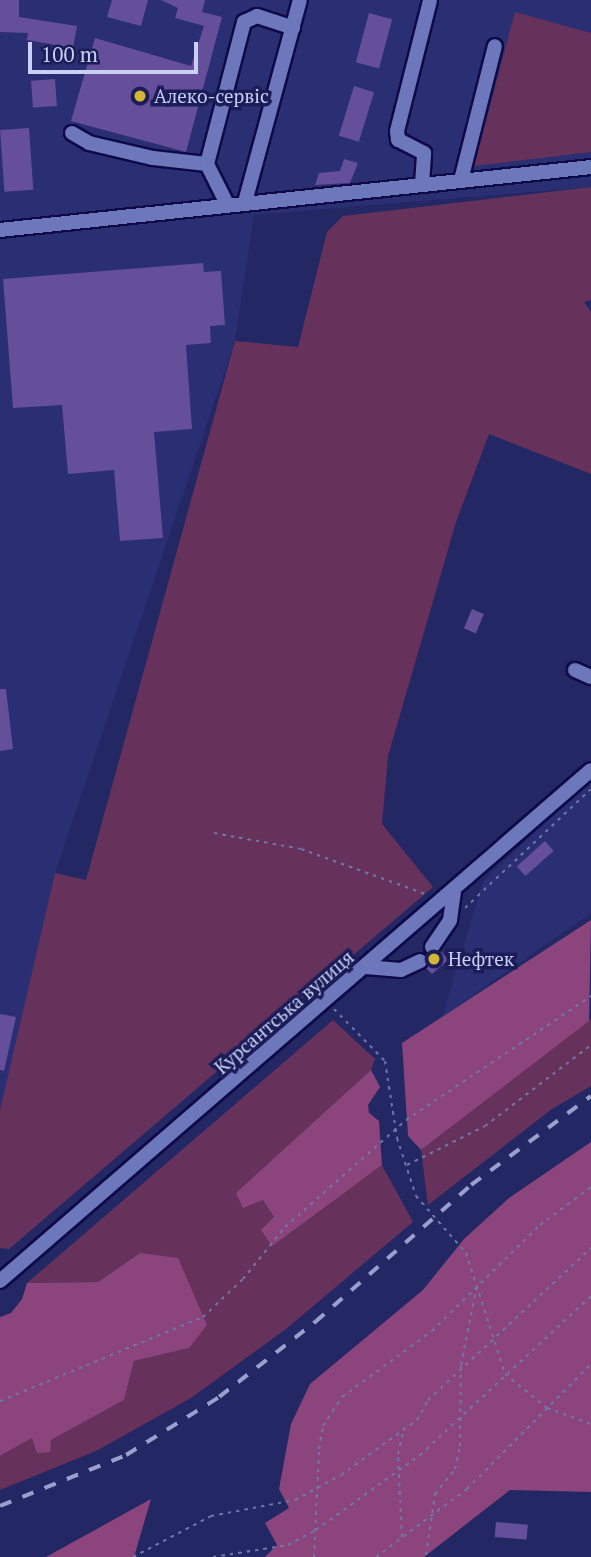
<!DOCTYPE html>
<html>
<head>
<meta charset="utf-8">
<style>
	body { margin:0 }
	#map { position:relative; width:591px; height:1557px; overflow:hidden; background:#232764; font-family:"PT Serif",serif }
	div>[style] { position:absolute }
	.built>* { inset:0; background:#2a2e72 }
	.green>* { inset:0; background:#66325c }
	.forest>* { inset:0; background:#8b457c }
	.building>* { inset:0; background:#654e9a; transform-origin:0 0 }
	.path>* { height:2px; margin-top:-1px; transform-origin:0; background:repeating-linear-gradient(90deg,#7076a8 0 3.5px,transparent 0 8.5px) }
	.roads { filter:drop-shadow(2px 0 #0f0a47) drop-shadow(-2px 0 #0f0a47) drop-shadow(0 2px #0f0a47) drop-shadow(0 -2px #0f0a47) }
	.minor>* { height:14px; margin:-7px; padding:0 7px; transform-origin:7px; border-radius:7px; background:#6c77bc }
	.rail>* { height:3.5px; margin-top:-1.75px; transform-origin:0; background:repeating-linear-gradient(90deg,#99a0cc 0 12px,transparent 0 24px) }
	.dots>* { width:19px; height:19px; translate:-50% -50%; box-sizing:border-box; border:4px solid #1b1c58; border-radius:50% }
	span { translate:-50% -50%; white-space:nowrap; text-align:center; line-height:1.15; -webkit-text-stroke:7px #1b1c58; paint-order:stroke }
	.poi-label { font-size:19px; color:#c8d0f5 }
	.left { translate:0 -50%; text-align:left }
	.street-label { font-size:19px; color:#c8d0f5 }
	.scale { position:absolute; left:28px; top:42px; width:170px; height:32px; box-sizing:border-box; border:4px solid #c8d0f5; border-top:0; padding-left:9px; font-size:21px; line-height:24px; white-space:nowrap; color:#c8d0f5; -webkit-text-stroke:5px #1b1c58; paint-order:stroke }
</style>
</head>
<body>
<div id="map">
	<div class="built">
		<i style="clip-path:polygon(0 0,591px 0,591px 187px,254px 215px,235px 341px,55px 873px,0 1110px)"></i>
		<i style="clip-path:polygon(591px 778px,591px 913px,442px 1017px,483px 881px)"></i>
	</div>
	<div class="green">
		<i style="clip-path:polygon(515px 12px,591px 33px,591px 152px,474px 166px)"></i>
		<i style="clip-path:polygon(591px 187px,591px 300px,584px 302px,591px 312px,591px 474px,489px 434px,456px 522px,388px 756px,382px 824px,433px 887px,9px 1249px,0 1248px,0 1110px,55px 873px,86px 880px,235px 341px,298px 347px,327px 232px,343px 216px)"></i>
		<i style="clip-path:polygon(591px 1019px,591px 1086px,552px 1109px,428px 1205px,421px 1150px)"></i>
		<i style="clip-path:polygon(333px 1020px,375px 1059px,371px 1070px,236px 1194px,263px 1200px,274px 1217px,272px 1245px,382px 1165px,413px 1222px,286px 1329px,191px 1398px,96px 1451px,0 1490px,0 1456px,32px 1438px,49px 1452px,51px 1440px,124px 1400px,134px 1361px,189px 1348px,140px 1253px,98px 1282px,27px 1283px)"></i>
	</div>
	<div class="forest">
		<i style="clip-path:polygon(591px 920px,589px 1021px,421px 1150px,408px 1136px,402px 1043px)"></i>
		<i style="clip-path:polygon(371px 1070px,380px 1087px,368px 1105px,369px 1113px,379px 1121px,382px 1165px,272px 1246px,261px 1230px,274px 1217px,263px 1200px,243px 1208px,236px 1193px)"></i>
		<i style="clip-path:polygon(591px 1142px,591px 1492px,510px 1490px,424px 1557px,265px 1557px,277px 1545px,265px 1523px,289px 1508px,279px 1489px,291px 1424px,310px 1384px,423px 1290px,464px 1239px,509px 1198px)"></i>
		<i style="clip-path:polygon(140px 1253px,178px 1258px,207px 1325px,189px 1348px,134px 1361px,124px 1400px,51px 1440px,50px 1452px,37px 1453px,32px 1438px,0 1456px,0 1317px,11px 1313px,22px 1299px,27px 1283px,98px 1282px)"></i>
		<i style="clip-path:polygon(151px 1499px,134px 1557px,46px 1557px)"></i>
	</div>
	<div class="building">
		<i style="clip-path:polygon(0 0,19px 0,19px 17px,77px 26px,73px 48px,27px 40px,28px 33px,0 32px)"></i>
		<i style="clip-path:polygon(112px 0,148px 0,141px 26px,107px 17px)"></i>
		<i style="clip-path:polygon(161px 0,205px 0,202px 12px,222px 17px,186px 152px,71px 121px,95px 38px,191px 66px,204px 26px,175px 18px,178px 8px)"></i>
		<i style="left:369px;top:13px;width:24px;height:51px;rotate:15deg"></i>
		<i style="left:55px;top:79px;width:27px;height:24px;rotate:86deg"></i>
		<i style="left:354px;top:86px;width:21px;height:52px;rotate:17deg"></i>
		<i style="left:29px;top:128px;width:62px;height:29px;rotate:86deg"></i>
		<i style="clip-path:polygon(344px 159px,358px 163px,350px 183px,315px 185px,319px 173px,340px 171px)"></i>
		<i style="clip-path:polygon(203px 263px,204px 272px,221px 271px,225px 325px,210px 326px,211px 343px,186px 345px,192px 429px,154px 432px,163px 538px,120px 541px,114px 470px,68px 474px,62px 405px,13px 408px,3px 279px)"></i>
		<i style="left:472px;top:609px;width:13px;height:21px;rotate:23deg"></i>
		<i style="clip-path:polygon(0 689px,6px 689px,13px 749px,0 751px)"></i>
		<i style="left:545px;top:841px;width:13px;height:38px;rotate:48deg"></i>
		<i style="clip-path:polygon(441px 951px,448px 960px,432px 974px,426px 968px,428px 955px)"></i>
		<i style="clip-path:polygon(0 1014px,16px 1017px,4px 1071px,0 1070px)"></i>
		<i style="left:496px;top:1522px;width:32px;height:15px;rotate:5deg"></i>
	</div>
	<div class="path">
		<i style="left:214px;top:833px;width:88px;rotate:10.4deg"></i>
		<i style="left:301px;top:849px;width:135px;rotate:19.9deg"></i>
		<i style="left:465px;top:908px;width:173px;rotate:-43.4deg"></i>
		<i style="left:334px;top:1009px;width:73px;rotate:45.6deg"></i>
		<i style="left:385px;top:1061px;width:78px;rotate:81.1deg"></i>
		<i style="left:397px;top:1138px;width:61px;rotate:71.9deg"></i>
		<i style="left:416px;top:1196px;width:76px;rotate:48.7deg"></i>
		<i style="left:466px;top:1253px;width:127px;rotate:72.1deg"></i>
		<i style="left:505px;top:1374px;width:54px;rotate:39deg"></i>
		<i style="left:547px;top:1408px;width:47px;rotate:20deg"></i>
		<i style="left:407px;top:1165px;width:87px;rotate:-26.6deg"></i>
		<i style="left:485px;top:1126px;width:133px;rotate:-37.4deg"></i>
		<i style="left:0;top:1401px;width:220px;rotate:-22.5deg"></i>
		<i style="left:203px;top:1317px;width:55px;rotate:-43.5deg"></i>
		<i style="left:243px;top:1279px;width:67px;rotate:-51.1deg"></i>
		<i style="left:285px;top:1227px;width:162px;rotate:-41.5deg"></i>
		<i style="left:406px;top:1120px;width:223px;rotate:-33.8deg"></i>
		<i style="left:402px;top:1537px;width:83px;rotate:-92.8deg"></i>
		<i style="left:398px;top:1454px;width:27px;rotate:-77deg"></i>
		<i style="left:426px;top:1555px;width:62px;rotate:-81.6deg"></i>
		<i style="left:435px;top:1494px;width:32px;rotate:-51deg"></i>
		<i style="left:455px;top:1469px;width:24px;rotate:-78deg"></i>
		<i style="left:460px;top:1446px;width:81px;rotate:-89.3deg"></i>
		<i style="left:461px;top:1365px;width:82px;rotate:-78.7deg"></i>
		<i style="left:133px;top:1557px;width:88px;rotate:-27.7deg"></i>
		<i style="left:211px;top:1516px;width:86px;rotate:-10.8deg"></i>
		<i style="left:295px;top:1500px;width:52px;rotate:-28.5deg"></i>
		<i style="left:341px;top:1475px;width:94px;rotate:-35.9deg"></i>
		<i style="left:417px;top:1420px;width:23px;rotate:-61deg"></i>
		<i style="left:428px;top:1400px;width:223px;rotate:-43deg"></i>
		<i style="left:213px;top:1557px;width:76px;rotate:-9.1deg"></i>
		<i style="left:288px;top:1545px;width:32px;rotate:-28deg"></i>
		<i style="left:316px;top:1530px;width:128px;rotate:-35.8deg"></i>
		<i style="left:420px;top:1455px;width:233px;rotate:-42.9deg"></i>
		<i style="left:314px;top:1557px;width:108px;rotate:-87.3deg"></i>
		<i style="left:319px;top:1449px;width:23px;rotate:-80deg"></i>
		<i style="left:323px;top:1426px;width:35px;rotate:-57deg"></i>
		<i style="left:342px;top:1397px;width:112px;rotate:-36.3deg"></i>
		<i style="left:432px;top:1331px;width:151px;rotate:-44.5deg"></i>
		<i style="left:540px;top:1225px;width:64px;rotate:-36.7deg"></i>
		<i style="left:376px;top:1557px;width:114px;rotate:-36.8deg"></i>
		<i style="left:467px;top:1489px;width:176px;rotate:-45.2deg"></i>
	</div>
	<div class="roads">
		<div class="minor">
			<i style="left:72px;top:133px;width:20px;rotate:30deg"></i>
			<i style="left:89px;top:143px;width:66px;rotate:13.2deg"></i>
			<i style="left:153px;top:158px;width:54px;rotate:6.3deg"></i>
			<i style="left:461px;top:180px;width:138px;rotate:-75.8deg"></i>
			<i style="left:422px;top:184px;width:31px;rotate:-86deg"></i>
			<i style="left:424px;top:153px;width:29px;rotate:-153deg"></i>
			<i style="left:398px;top:140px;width:9px;rotate:-96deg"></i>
			<i style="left:397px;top:131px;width:134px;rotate:-75.8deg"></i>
			<i style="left:245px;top:202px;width:209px;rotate:-74.8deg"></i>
			<i style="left:227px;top:204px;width:45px;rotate:-116.6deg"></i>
			<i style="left:207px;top:164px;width:147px;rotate:-75.4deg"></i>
			<i style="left:244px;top:22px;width:14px;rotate:-25deg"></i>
			<i style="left:257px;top:16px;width:38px;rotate:18deg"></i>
			<i style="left:0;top:230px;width:594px;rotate:-6.08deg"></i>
			<i style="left:575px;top:670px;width:17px;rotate:24deg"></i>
			<i style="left:432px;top:947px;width:32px;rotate:-56deg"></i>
			<i style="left:450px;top:920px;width:29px;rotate:-82deg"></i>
			<i style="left:366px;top:967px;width:35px;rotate:5deg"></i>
			<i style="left:401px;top:970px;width:21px;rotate:-25deg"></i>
			<i style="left:0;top:1281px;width:781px;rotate:-40.85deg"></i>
		</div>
	</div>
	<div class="rail">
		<i style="left:0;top:1506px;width:136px;rotate:-22deg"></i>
		<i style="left:126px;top:1455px;width:110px;rotate:-31.9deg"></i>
		<i style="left:219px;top:1397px;width:122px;rotate:-38deg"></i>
		<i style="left:315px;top:1322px;width:208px;rotate:-41.3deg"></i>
		<i style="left:471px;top:1185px;width:149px;rotate:-36.6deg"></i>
	</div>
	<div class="dots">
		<i style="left:140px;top:96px;background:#d3b635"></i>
		<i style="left:434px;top:959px;background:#d3b635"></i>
	</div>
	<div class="poi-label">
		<span class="left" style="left:154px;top:96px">Алеко-сервіс</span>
		<span class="left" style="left:448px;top:959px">Нефтек</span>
	</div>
	<div class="street-label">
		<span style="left:284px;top:1012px;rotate:-41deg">Курсантська вулиця</span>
	</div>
	<div class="scale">100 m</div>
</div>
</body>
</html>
